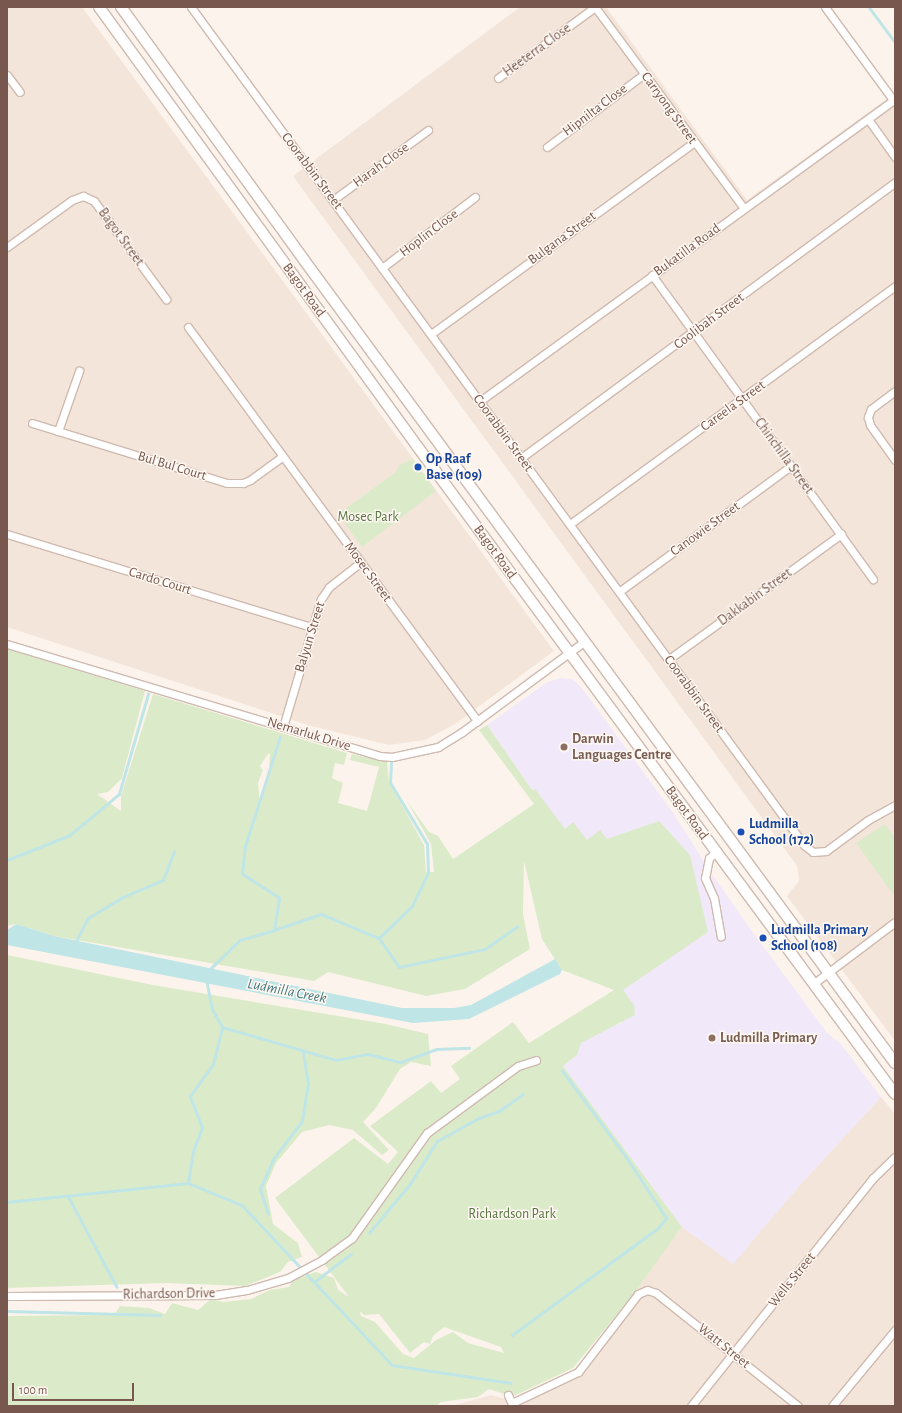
<!DOCTYPE html>
<html>
<head>
<meta charset="utf-8">
<style>
	body { margin:0 }
	#map { position:relative; width:902px; height:1413px; overflow:hidden; background:#fcf4ec; font-family:"Alegreya Sans",sans-serif }
	div>[style] { position:absolute }
	.residential>* { inset:0; background:#f4e5da }
	.education>* { inset:0; background:#f1e8f9 }
	.green>* { inset:0; background:#dbebc9 }
	.water>* { inset:0; background:#bfe5e6 }
	.stream>* { height:2.5px; margin:-1.25px; padding:0 1.25px; transform-origin:1.25px; border-radius:1.25px; background:#bfe5e6 }
	.roads { filter:drop-shadow(1px 0 #cfbab0) drop-shadow(-1px 0 #cfbab0) drop-shadow(0 1px #cfbab0) drop-shadow(0 -1px #cfbab0) }
	.minor>* { height:7px; margin:-3.5px; padding:0 3.5px; transform-origin:3.5px; border-radius:3.5px; background:#fff }
	.secondary>* { height:10px; margin:-5px; padding:0 5px; transform-origin:5px; border-radius:5px; background:#fff }
	.dots>* { width:11px; height:11px; translate:-50% -50%; box-sizing:border-box; border:2px solid #fff8f2; border-radius:50% }
	span { translate:-50% -50%; white-space:nowrap; text-align:center; line-height:1.15; -webkit-text-stroke:3px #fff8f2; paint-order:stroke }
	.street-label { font-size:14px; color:#78584e }
	.transit-label { font-size:14px; color:#164399; font-weight:700 }
	.left { translate:0 -50%; text-align:left }
	.park-label { font-size:14px; color:#587743 }
	.education-label { font-size:14px; color:#785e54; font-weight:700 }
	.water-label { font-size:15px; color:#41797c; font-style:italic }
	.frame { position:absolute; inset:0; border:8px solid #78584e; pointer-events:none }
	.scale { position:absolute; left:12px; top:1383px; width:122px; height:18px; box-sizing:border-box; border:2px solid #78584e; border-top:0; padding-left:5px; font-size:12px; line-height:14px; white-space:nowrap; color:#78584e; -webkit-text-stroke:3px #fff8f2; paint-order:stroke }
</style>
</head>
<body>
<div id="map">
	<div class="residential">
		<i style="clip-path:polygon(7px 7px,82px 7px,554px 651px,455px 724px,425px 740px,389px 745px,311px 726px,7px 627px)"></i>
		<i style="clip-path:polygon(520px 7px,606px 7px,747px 200px,895px 93px,895px 1041px,787px 896px,799px 881px,797px 866px,293px 176px)"></i>
		<i style="clip-path:polygon(881px 1097px,895px 1114px,895px 1406px,451px 1406px,491px 1395px,520px 1403px,577px 1376px,648px 1272px,682px 1227px,733px 1263px,799px 1186px)"></i>
	</div>
	<div class="education">
		<i style="clip-path:polygon(559px 678px,572px 679px,581px 687px,674px 814px,711px 873px,757px 938px,827px 1033px,840px 1043px,881px 1097px,799px 1186px,733px 1264px,682px 1227px,563px 1066px,577px 1055px,581px 1043px,606px 1028px,622px 1023px,623px 990px,562px 970px,542px 939px,524px 859px,560px 833px,534px 789px,532px 790px,487px 725px,546px 683px)"></i>
	</div>
	<div class="green">
		<i style="clip-path:polygon(413px 459px,436px 491px,362px 547px,338px 514px,396px 472px,399px 465px)"></i>
		<i style="clip-path:polygon(evenodd,7px 649px,145px 691px,122px 778px,108px 792px,97px 794px,121px 811px,121px 796px,153px 694px,347px 753px,344px 765px,335px 763px,332px 778px,343px 783px,338px 803px,367px 811px,379px 767px,350px 760px,352px 754px,387px 762px,389px 782px,424px 845px,426px 872px,434px 872px,431px 844px,407px 801px,429px 832px,438px 836px,453px 859px,534px 804px,479px 730px,487px 725px,532px 790px,535px 789px,565px 829px,573px 822px,587px 840px,600px 830px,607px 839px,659px 821px,690px 855px,708px 932px,623px 990px,634px 1005px,635px 1015px,581px 1043px,577px 1055px,563px 1066px,682px 1227px,632px 1296px,573px 1368px,516px 1395px,507px 1395px,489px 1389px,478px 1397px,441px 1402px,436px 1406px,7px 1406px,7px 1316px,114px 1315px,120px 1306px,149px 1308px,165px 1314px,172px 1303px,198px 1310px,211px 1299px,223px 1302px,251px 1299px,270px 1290px,289px 1287px,294px 1279px,316px 1272px,334px 1278px,338px 1290px,349px 1297px,275px 1198px,354px 1138px,388px 1164px,398px 1152px,370px 1126px,431px 1081px,441px 1093px,460px 1079px,451px 1066px,513px 1022px,529px 1043px,614px 990px,562px 970px,542px 939px,524px 861px,523px 914px,530px 949px,465px 989px,426px 996px,328px 972px,314px 981px,54px 936px,16px 924px,7px 926px,7px 649px,268px 754px,270px 754px,269px 766px,272px 768px,260px 806px,258px 783px,263px 770px,260px 766px,268px 754px,7px 649px,360px 1311px,364px 1315px,379px 1314px,410px 1353px,424px 1342px,430px 1344px,433px 1336px,444px 1327px,501px 1347px,504px 1353px,468px 1343px,453px 1332px,436px 1340px,414px 1358px,403px 1354px,375px 1322px,361px 1316px,360px 1311px)"></i>
		<i style="clip-path:polygon(885px 824px,895px 838px,895px 897px,856px 843px)"></i>
		<i style="clip-path:polygon(7px 955px,153px 985px,386px 1024px,428px 1034px,431px 1066px,411px 1062px,400px 1069px,376px 1108px,363px 1122px,389px 1150px,382px 1155px,353px 1130px,329px 1125px,302px 1132px,276px 1163px,266px 1186px,273px 1224px,298px 1243px,302px 1257px,288px 1262px,280px 1272px,245px 1286px,166px 1283px,7px 1288px)"></i>
	</div>
	<div class="water">
		<i style="clip-path:polygon(16px 924px,54px 936px,402px 1008px,454px 1008px,471px 1005px,555px 959px,562px 970px,560px 974px,469px 1019px,413px 1023px,7px 945px,7px 930px)"></i>
	</div>
	<div class="stream">
		<i style="left:869px;top:7px;width:44px;rotate:53.4deg"></i>
		<i style="left:7px;top:860px;width:68px;rotate:-21.6deg"></i>
		<i style="left:70px;top:835px;width:64px;rotate:-39.9deg"></i>
		<i style="left:119px;top:794px;width:104px;rotate:-73.8deg"></i>
		<i style="left:274px;top:930px;width:50px;rotate:-18.8deg"></i>
		<i style="left:321px;top:914px;width:63px;rotate:22.5deg"></i>
		<i style="left:379px;top:938px;width:46px;rotate:-44.1deg"></i>
		<i style="left:412px;top:906px;width:37px;rotate:-64deg"></i>
		<i style="left:428px;top:873px;width:29px;rotate:-92deg"></i>
		<i style="left:427px;top:844px;width:71px;rotate:-121.2deg"></i>
		<i style="left:390px;top:783px;width:20px;rotate:-87deg"></i>
		<i style="left:379px;top:938px;width:35px;rotate:55deg"></i>
		<i style="left:399px;top:967px;width:88px;rotate:-11.8deg"></i>
		<i style="left:485px;top:949px;width:39px;rotate:-35deg"></i>
		<i style="left:75px;top:943px;width:28px;rotate:-63deg"></i>
		<i style="left:88px;top:918px;width:39px;rotate:-31deg"></i>
		<i style="left:121px;top:898px;width:46px;rotate:-23.2deg"></i>
		<i style="left:163px;top:880px;width:30px;rotate:-69deg"></i>
		<i style="left:209px;top:970px;width:43px;rotate:-44.1deg"></i>
		<i style="left:240px;top:940px;width:35px;rotate:-16deg"></i>
		<i style="left:274px;top:930px;width:32px;rotate:-81deg"></i>
		<i style="left:279px;top:898px;width:44px;rotate:-147deg"></i>
		<i style="left:242px;top:874px;width:28px;rotate:-84deg"></i>
		<i style="left:245px;top:846px;width:114px;rotate:-72.2deg"></i>
		<i style="left:222px;top:1027px;width:119px;rotate:16.1deg"></i>
		<i style="left:336px;top:1060px;width:33px;rotate:-11deg"></i>
		<i style="left:368px;top:1054px;width:34px;rotate:14deg"></i>
		<i style="left:401px;top:1062px;width:37px;rotate:-20deg"></i>
		<i style="left:436px;top:1049px;width:33px;rotate:-2deg"></i>
		<i style="left:188px;top:1183px;width:32px;rotate:-81deg"></i>
		<i style="left:193px;top:1151px;width:25px;rotate:-69deg"></i>
		<i style="left:202px;top:1128px;width:34px;rotate:-111deg"></i>
		<i style="left:190px;top:1096px;width:39px;rotate:-54deg"></i>
		<i style="left:213px;top:1064px;width:38px;rotate:-76deg"></i>
		<i style="left:222px;top:1027px;width:20px;rotate:-120deg"></i>
		<i style="left:212px;top:1010px;width:32px;rotate:-101deg"></i>
		<i style="left:68px;top:1196px;width:103px;rotate:61.7deg"></i>
		<i style="left:7px;top:1202px;width:182px;rotate:-6deg"></i>
		<i style="left:188px;top:1183px;width:58px;rotate:22.2deg"></i>
		<i style="left:242px;top:1205px;width:219px;rotate:46.8deg"></i>
		<i style="left:392px;top:1365px;width:120px;rotate:8.6deg"></i>
		<i style="left:268px;top:1214px;width:26px;rotate:-108deg"></i>
		<i style="left:260px;top:1189px;width:34px;rotate:-66deg"></i>
		<i style="left:274px;top:1158px;width:46px;rotate:-52.9deg"></i>
		<i style="left:302px;top:1121px;width:37px;rotate:-81deg"></i>
		<i style="left:308px;top:1084px;width:32px;rotate:-99deg"></i>
		<i style="left:369px;top:1233px;width:64px;rotate:-50.1deg"></i>
		<i style="left:410px;top:1184px;width:51px;rotate:-57.9deg"></i>
		<i style="left:437px;top:1141px;width:48px;rotate:-28.7deg"></i>
		<i style="left:479px;top:1118px;width:21px;rotate:-19deg"></i>
		<i style="left:499px;top:1111px;width:29px;rotate:-35deg"></i>
		<i style="left:314px;top:1282px;width:46px;rotate:-37.1deg"></i>
		<i style="left:7px;top:1311px;width:153px;rotate:1.5deg"></i>
		<i style="left:512px;top:1335px;width:181px;rotate:-36.2deg"></i>
		<i style="left:658px;top:1228px;width:13px;rotate:-51deg"></i>
		<i style="left:666px;top:1218px;width:74px;rotate:-123.5deg"></i>
		<i style="left:625px;top:1156px;width:106px;rotate:-126.5deg"></i>
	</div>
	<div class="roads">
		<div class="minor">
			<i style="left:191px;top:7px;width:1038px;rotate:53.81deg"></i>
			<i style="left:804px;top:845px;width:11px;rotate:38deg"></i>
			<i style="left:813px;top:852px;width:13px;rotate:-4deg"></i>
			<i style="left:826px;top:851px;width:52px;rotate:-36.4deg"></i>
			<i style="left:868px;top:820px;width:31px;rotate:-29deg"></i>
			<i style="left:595px;top:7px;width:250px;rotate:53.5deg"></i>
			<i style="left:825px;top:7px;width:115px;rotate:53.8deg"></i>
			<i style="left:7px;top:75px;width:21px;rotate:53deg"></i>
			<i style="left:498px;top:78px;width:120px;rotate:-36.2deg"></i>
			<i style="left:868px;top:119px;width:47px;rotate:54.6deg"></i>
			<i style="left:547px;top:147px;width:121px;rotate:-37deg"></i>
			<i style="left:333px;top:200px;width:118px;rotate:-36.4deg"></i>
			<i style="left:7px;top:247px;width:80px;rotate:-35.9deg"></i>
			<i style="left:72px;top:200px;width:12px;rotate:-20deg"></i>
			<i style="left:83px;top:196px;width:12px;rotate:24deg"></i>
			<i style="left:94px;top:201px;width:122px;rotate:53.7deg"></i>
			<i style="left:382px;top:268px;width:117px;rotate:-37.4deg"></i>
			<i style="left:652px;top:275px;width:376px;rotate:54deg"></i>
			<i style="left:188px;top:327px;width:489px;rotate:53.7deg"></i>
			<i style="left:431px;top:334px;width:326px;rotate:-36.1deg"></i>
			<i style="left:895px;top:391px;width:30px;rotate:143deg"></i>
			<i style="left:871px;top:409px;width:9px;rotate:111deg"></i>
			<i style="left:868px;top:417px;width:8px;rotate:76deg"></i>
			<i style="left:870px;top:425px;width:43px;rotate:54.5deg"></i>
			<i style="left:480px;top:401px;width:513px;rotate:-36.04deg"></i>
			<i style="left:32px;top:423px;width:204px;rotate:17.1deg"></i>
			<i style="left:227px;top:483px;width:16px"></i>
			<i style="left:243px;top:483px;width:8px;rotate:-23deg"></i>
			<i style="left:250px;top:480px;width:39px;rotate:-36deg"></i>
			<i style="left:58px;top:431px;width:64px;rotate:-70.7deg"></i>
			<i style="left:521px;top:458px;width:465px;rotate:-36.4deg"></i>
			<i style="left:570px;top:524px;width:403px;rotate:-36.2deg"></i>
			<i style="left:7px;top:534px;width:319px;rotate:17deg"></i>
			<i style="left:620px;top:591px;width:212px;rotate:-36.2deg"></i>
			<i style="left:7px;top:644px;width:389px;rotate:16.7deg"></i>
			<i style="left:380px;top:756px;width:12px;rotate:5deg"></i>
			<i style="left:392px;top:757px;width:47px;rotate:-12.3deg"></i>
			<i style="left:438px;top:747px;width:28px;rotate:-32deg"></i>
			<i style="left:462px;top:732px;width:153px;rotate:-36.5deg"></i>
			<i style="left:669px;top:659px;width:213px;rotate:-36deg"></i>
			<i style="left:283px;top:727px;width:134px;rotate:-73.5deg"></i>
			<i style="left:321px;top:599px;width:14px;rotate:-56deg"></i>
			<i style="left:329px;top:587px;width:39px;rotate:-38deg"></i>
			<i style="left:716px;top:852px;width:9px;rotate:139deg"></i>
			<i style="left:709px;top:858px;width:20px;rotate:101deg"></i>
			<i style="left:705px;top:878px;width:22px;rotate:66deg"></i>
			<i style="left:714px;top:898px;width:39px;rotate:80deg"></i>
			<i style="left:813px;top:984px;width:103px;rotate:-37.1deg"></i>
			<i style="left:7px;top:1296px;width:208px;rotate:-0.3deg"></i>
			<i style="left:215px;top:1295px;width:32px;rotate:-9deg"></i>
			<i style="left:247px;top:1290px;width:43px;rotate:-16.3deg"></i>
			<i style="left:288px;top:1278px;width:40px;rotate:-28deg"></i>
			<i style="left:323px;top:1259px;width:36px;rotate:-36deg"></i>
			<i style="left:352px;top:1238px;width:129px;rotate:-54.5deg"></i>
			<i style="left:427px;top:1133px;width:113px;rotate:-36.4deg"></i>
			<i style="left:518px;top:1066px;width:19px;rotate:-18deg"></i>
			<i style="left:508px;top:1395px;width:12px;rotate:66deg"></i>
			<i style="left:512px;top:1403px;width:73px;rotate:-25.2deg"></i>
			<i style="left:578px;top:1372px;width:98px;rotate:-52.4deg"></i>
			<i style="left:638px;top:1294px;width:10px;rotate:-24deg"></i>
			<i style="left:647px;top:1290px;width:9px;rotate:18deg"></i>
			<i style="left:656px;top:1293px;width:181px;rotate:38.5deg"></i>
			<i style="left:691px;top:1406px;width:292px;rotate:-51.4deg"></i>
			<i style="left:873px;top:1178px;width:30px;rotate:-44deg"></i>
			<i style="left:832px;top:1406px;width:99px;rotate:-50.3deg"></i>
		</div>
		<div class="secondary">
			<i style="left:99px;top:7px;width:542px;rotate:54.08deg"></i>
			<i style="left:417px;top:446px;width:805px;rotate:53.59deg"></i>
			<i style="left:121px;top:7px;width:312px;rotate:54.1deg"></i>
			<i style="left:304px;top:260px;width:997px;rotate:53.65deg"></i>
		</div>
	</div>
	<div class="dots">
		<i style="left:418px;top:467px;background:#1a4fb4"></i>
		<i style="left:564px;top:747px;background:#8d6e63"></i>
		<i style="left:741px;top:832px;background:#1a4fb4"></i>
		<i style="left:763px;top:938px;background:#1a4fb4"></i>
		<i style="left:712px;top:1038px;background:#8d6e63"></i>
	</div>
	<div class="street-label">
		<span style="left:537px;top:50px;rotate:-36deg">Heeterra Close</span>
		<span style="left:669px;top:108px;rotate:54deg">Carryong Street</span>
		<span style="left:595px;top:110px;rotate:-37deg">Hipnilta Close</span>
		<span style="left:381px;top:165px;rotate:-36deg">Harah Close</span>
		<span style="left:312px;top:171px;rotate:53deg">Coorabbin Street</span>
		<span style="left:429px;top:233px;rotate:-37deg">Hoplin Close</span>
		<span style="left:121px;top:237px;rotate:54deg">Bagot Street</span>
		<span style="left:562px;top:238px;rotate:-36deg">Bulgana Street</span>
		<span style="left:687px;top:250px;rotate:-36deg">Bukatilla Road</span>
		<span style="left:304px;top:290px;rotate:54deg">Bagot Road</span>
		<span style="left:709px;top:321px;rotate:-37deg">Coolibah Street</span>
		<span style="left:733px;top:406px;rotate:-36deg">Careela Street</span>
		<span style="left:503px;top:433px;rotate:54deg">Coorabbin Street</span>
		<span style="left:784px;top:456px;rotate:54deg">Chinchilla Street</span>
		<span style="left:172px;top:466px;rotate:17deg">Bul Bul Court</span>
		<span style="left:705px;top:529px;rotate:-36deg">Canowie Street</span>
		<span style="left:495px;top:552px;rotate:54deg">Bagot Road</span>
		<span style="left:368px;top:572px;rotate:54deg">Mosec Street</span>
		<span style="left:160px;top:581px;rotate:17deg">Cardo Court</span>
		<span style="left:755px;top:597px;rotate:-36deg">Dakkabin Street</span>
		<span style="left:310px;top:637px;rotate:-73deg">Balyun Street</span>
		<span style="left:694px;top:694px;rotate:54deg">Coorabbin Street</span>
		<span style="left:309px;top:734px;rotate:17deg">Nemarluk Drive</span>
		<span style="left:687px;top:813px;rotate:54deg">Bagot Road</span>
		<span style="left:792px;top:1280px;rotate:-51deg">Wells Street</span>
		<span style="left:169px;top:1294px;rotate:-1deg">Richardson Drive</span>
		<span style="left:724px;top:1346px;rotate:39deg">Watt Street</span>
	</div>
	<div class="transit-label">
		<span class="left" style="left:426px;top:467px">Op Raaf<br>Base (109)</span>
		<span class="left" style="left:749px;top:832px">Ludmilla<br>School (172)</span>
		<span class="left" style="left:771px;top:938px">Ludmilla Primary<br>School (108)</span>
	</div>
	<div class="park-label">
		<span style="left:368px;top:517px">Mosec Park</span>
		<span style="left:512px;top:1214px">Richardson Park</span>
	</div>
	<div class="education-label">
		<span class="left" style="left:572px;top:747px">Darwin<br>Languages Centre</span>
		<span class="left" style="left:720px;top:1038px">Ludmilla Primary</span>
	</div>
	<div class="water-label">
		<span style="left:287px;top:991px;rotate:11deg">Ludmilla Creek</span>
	</div>
	<div class="frame"></div>
	<div class="scale">100 m</div>
</div>
</body>
</html>
